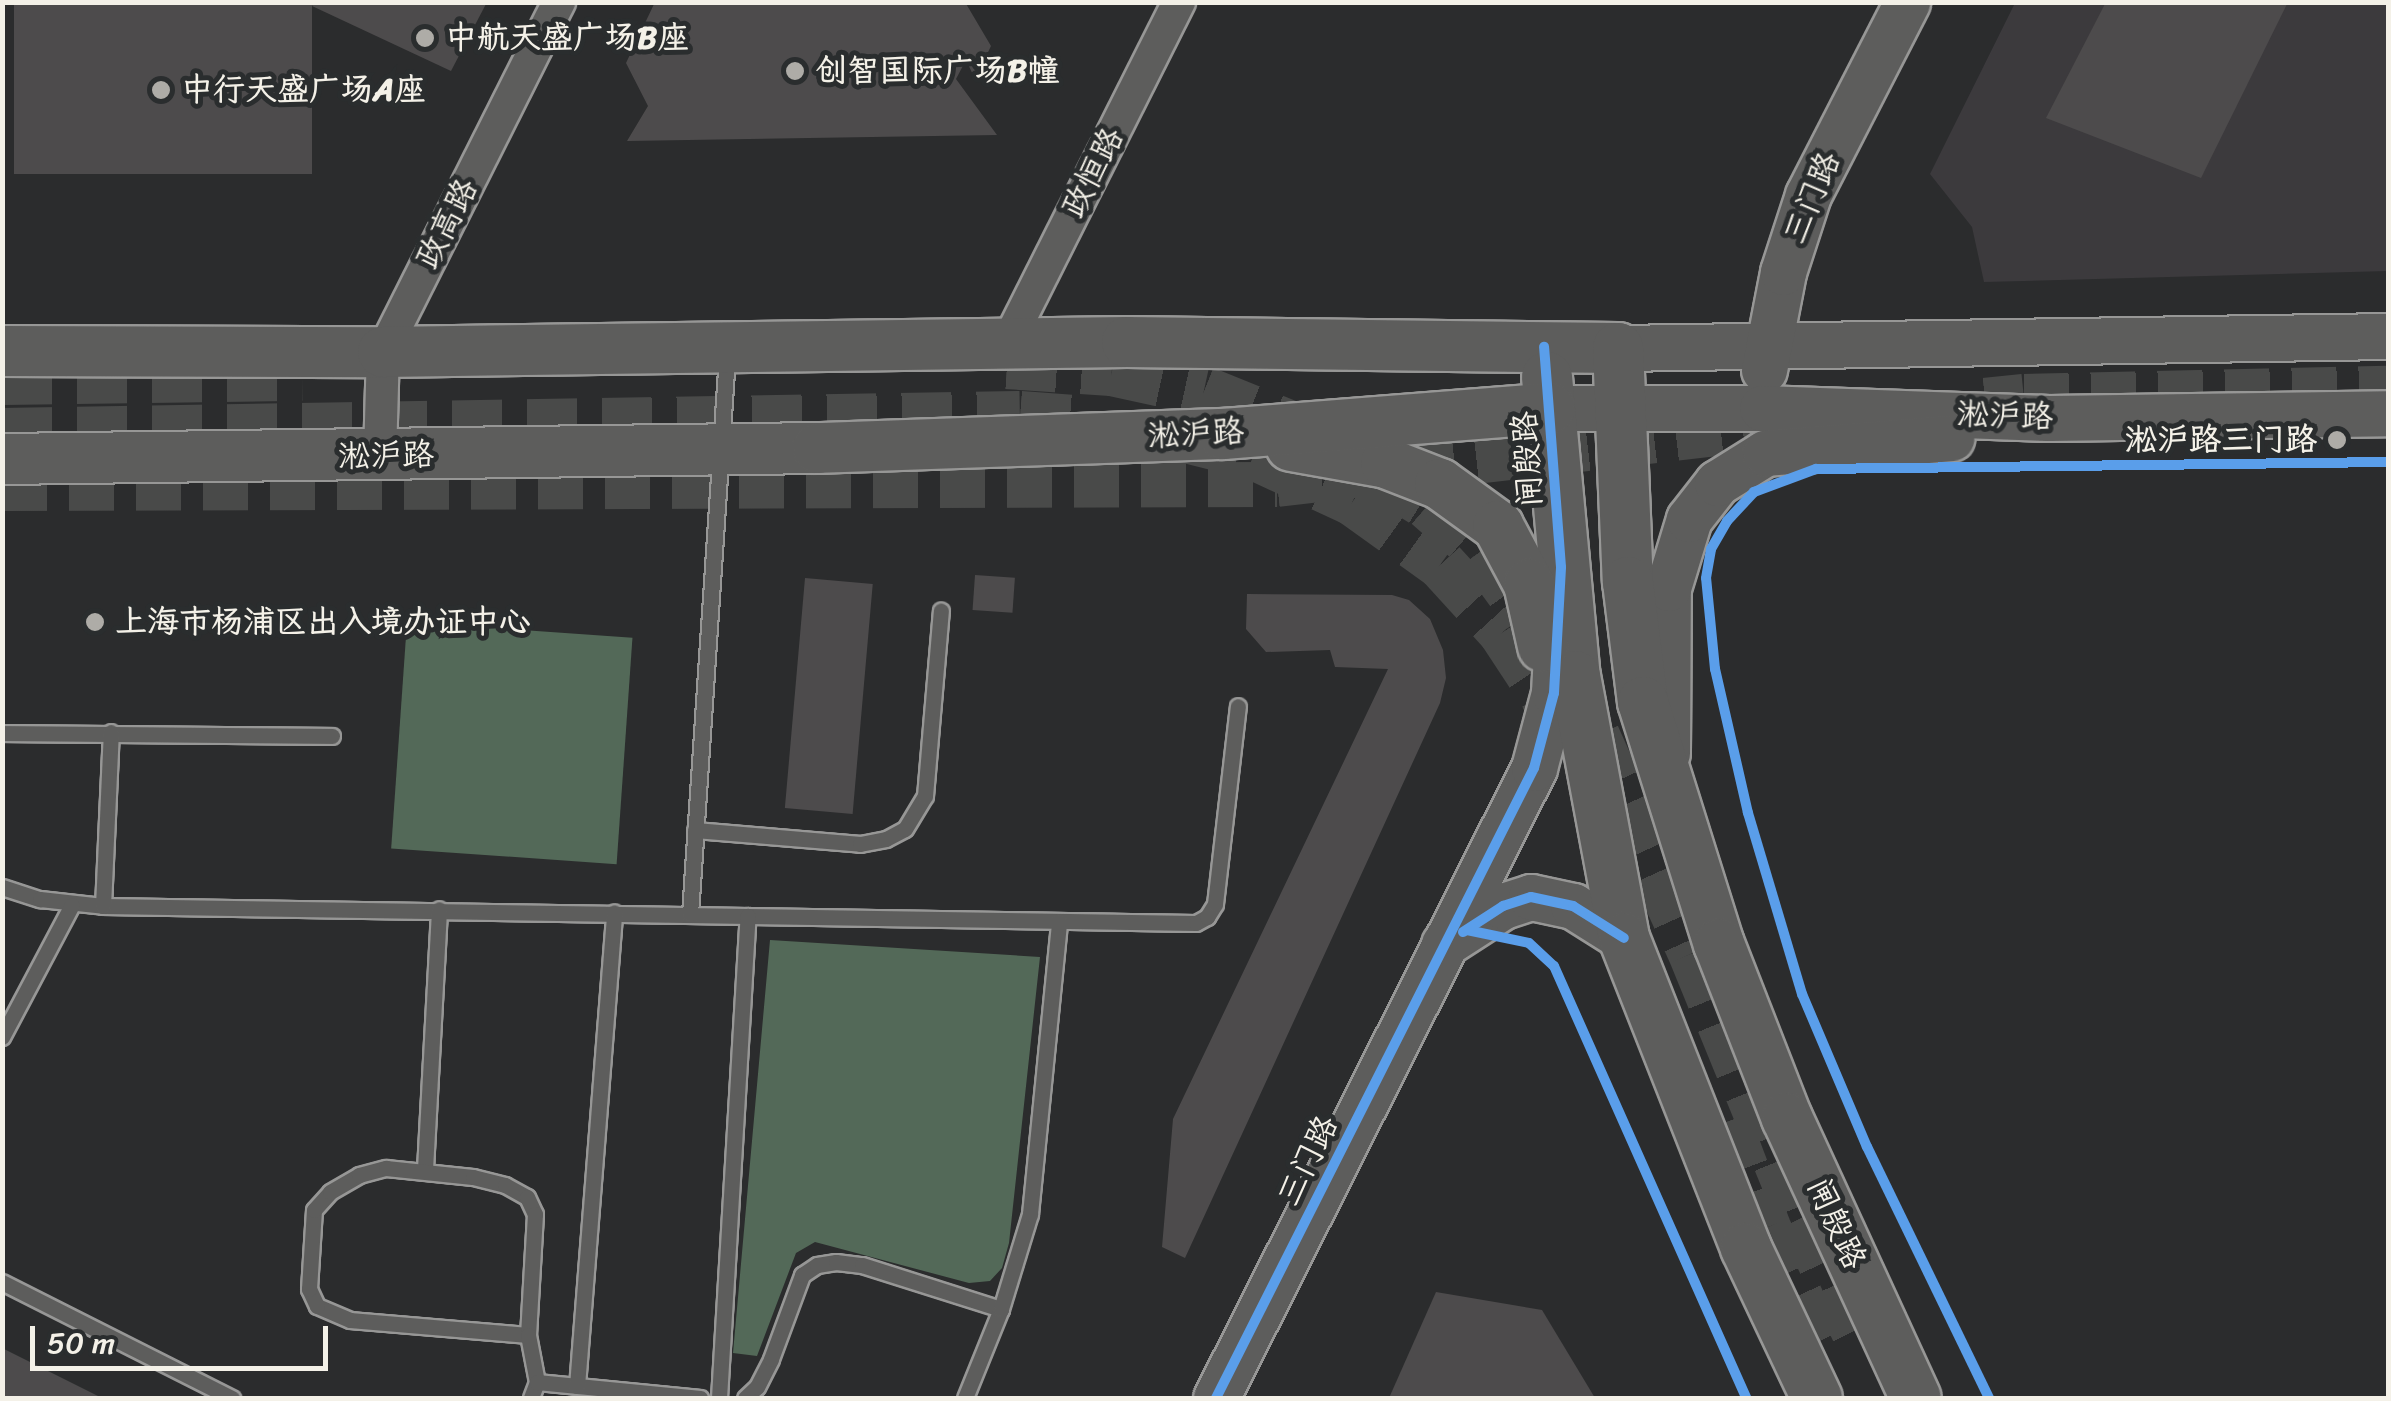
<!DOCTYPE html>
<html>
<head>
<meta charset="utf-8">
<style>
	body { margin:0 }
	#map { position:relative; width:2391px; height:1401px; overflow:hidden; background:#2b2c2d; font-family:Sriracha,"LXGW WenKai TC",sans-serif }
	div>[style] { position:absolute }
	.built>* { inset:0; background:#3c3a3d }
	.green>* { inset:0; background:#536958; transform-origin:0 0 }
	.building>* { inset:0; background:#4d4b4c; transform-origin:0 0 }
	.secondary-tunnel>* { height:45px; margin-top:-22.5px; transform-origin:0; background:repeating-linear-gradient(90deg,#494a49 0 45px,transparent 0 67px) }
	.primary-tunnel>* { height:50px; margin-top:-25px; transform-origin:0; background:repeating-linear-gradient(90deg,#494a49 0 50px,transparent 0 75px) }
	.roads { filter:drop-shadow(2px 0 #979796) drop-shadow(-2px 0 #979796) drop-shadow(0 2px #979796) drop-shadow(0 -2px #979796) }
	.lane>* { height:15px; margin:-7.5px; padding:0 7.5px; transform-origin:7.5px; border-radius:7.5px; background:#5d5d5c }
	.street>* { height:32px; margin:-16px; padding:0 16px; transform-origin:16px; border-radius:16px; background:#5d5d5c }
	.secondary>* { height:45px; margin:-22.5px; padding:0 22.5px; transform-origin:22.5px; border-radius:22.5px; background:#5d5d5c }
	.primary>* { height:50px; margin:-25px; padding:0 25px; transform-origin:25px; border-radius:25px; background:#5d5d5c }
	.cycleway>* { height:10px; margin:-5px; padding:0 5px; transform-origin:5px; border-radius:5px; background:#5a9eea }
	.dots>* { width:28px; height:28px; translate:-50% -50%; box-sizing:border-box; border:5px solid #2a2d2e; border-radius:50% }
	span { translate:-50% -50%; white-space:nowrap; text-align:center; line-height:1.15; -webkit-text-stroke:10px #2a2d2e; paint-order:stroke }
	.poi-label { font-size:32px; color:#f4f1e8; font-weight:700 }
	.left { translate:0 -50%; text-align:left }
	.right { translate:-100% -50%; text-align:right }
	.street-label { font-size:32px; color:#f4f1e8 }
	.frame { position:absolute; inset:0; border:5px solid #f4f1e8; pointer-events:none }
	.scale { position:absolute; left:30px; top:1326px; width:298px; height:45px; box-sizing:border-box; border:5px solid #f4f1e8; border-top:0; padding-left:12px; font-size:30px; line-height:35px; white-space:nowrap; color:#f4f1e8; -webkit-text-stroke:8px #2a2d2e; paint-order:stroke }
</style>
</head>
<body>
<div id="map">
	<div class="built">
		<i style="clip-path:polygon(2015px 3px,2388px 3px,2388px 271px,1984px 282px,1972px 227px,1930px 174px)"></i>
	</div>
	<div class="green">
		<i style="left:407px;top:622px;width:226px;height:227px;rotate:4deg"></i>
		<i style="clip-path:polygon(770px 940px,1040px 957px,1009px 1243px,1002px 1268px,990px 1281px,969px 1283px,815px 1242px,796px 1253px,757px 1356px,733px 1353px)"></i>
	</div>
	<div class="building">
		<i style="clip-path:polygon(314px 2px,487px 2px,451px 71px,312px 6px)"></i>
		<i style="clip-path:polygon(655px 2px,965px 2px,991px 46px,975px 79px,966px 60px,956px 79px,997px 135px,627px 141px,648px 106px,626px 63px)"></i>
		<i style="clip-path:polygon(2106px 2px,2288px 2px,2201px 178px,2046px 118px)"></i>
		<i style="left:14px;top:4px;width:298px;height:170px"></i>
		<i style="left:975px;top:575px;width:40px;height:35px;rotate:4deg"></i>
		<i style="left:805px;top:578px;width:68px;height:231px;rotate:5deg"></i>
		<i style="clip-path:polygon(1247px 594px,1392px 595px,1409px 600px,1430px 619px,1443px 650px,1446px 678px,1440px 703px,1185px 1258px,1162px 1247px,1173px 1119px,1388px 669px,1335px 667px,1330px 650px,1266px 652px,1246px 629px)"></i>
		<i style="clip-path:polygon(1436px 1292px,1542px 1310px,1595px 1398px,1389px 1398px)"></i>
		<i style="clip-path:polygon(2px 1348px,102px 1398px,2px 1398px)"></i>
	</div>
	<div class="secondary-tunnel">
		<i style="left:1985px;top:400px;width:39px;rotate:-6deg"></i>
		<i style="left:2024px;top:396px;width:364px;rotate:-1.3deg"></i>
		<i style="left:2px;top:488px;width:1275px;rotate:-0.18deg"></i>
		<i style="left:1277px;top:484px;width:529px;rotate:-6.63deg"></i>
	</div>
	<div class="primary-tunnel">
		<i style="left:1007px;top:364px;width:105px;rotate:3.8deg"></i>
		<i style="left:1112px;top:371px;width:94px;rotate:12.3deg"></i>
		<i style="left:1204px;top:391px;width:115px;rotate:21.9deg"></i>
		<i style="left:2px;top:380px;width:300px;rotate:-0.8deg"></i>
		<i style="left:2px;top:433px;width:1018px;rotate:-0.96deg"></i>
		<i style="left:1020px;top:416px;width:67px;rotate:4.3deg"></i>
		<i style="left:1190px;top:439px;width:66px;rotate:14deg"></i>
		<i style="left:1254px;top:455px;width:109px;rotate:24.9deg"></i>
		<i style="left:1353px;top:501px;width:108px;rotate:35.6deg"></i>
		<i style="left:1441px;top:564px;width:92px;rotate:47.6deg"></i>
		<i style="left:1503px;top:632px;width:77px;rotate:56.7deg"></i>
		<i style="left:1545px;top:696px;width:43px;rotate:65.2deg"></i>
		<i style="left:1380px;top:475px;width:57px;rotate:32deg"></i>
		<i style="left:1428px;top:505px;width:70px;rotate:41deg"></i>
		<i style="left:1481px;top:551px;width:78px;rotate:53.9deg"></i>
		<i style="left:1595px;top:736px;width:238px;rotate:65.7deg"></i>
		<i style="left:1693px;top:953px;width:286px;rotate:67.8deg"></i>
		<i style="left:1801px;top:1218px;width:135px;rotate:64deg"></i>
		<i style="left:1726px;top:1122px;width:113px;rotate:69.3deg"></i>
		<i style="left:1766px;top:1228px;width:142px;rotate:65.1deg"></i>
	</div>
	<div class="roads">
		<div class="lane">
			<i style="left:2px;top:733px;width:330px;rotate:0.5deg"></i>
			<i style="left:695px;top:830px;width:166px;rotate:4.8deg"></i>
			<i style="left:860px;top:844px;width:26px;rotate:-11deg"></i>
			<i style="left:886px;top:839px;width:21px;rotate:-28deg"></i>
			<i style="left:905px;top:829px;width:39px;rotate:-59deg"></i>
			<i style="left:925px;top:796px;width:186px;rotate:-85.1deg"></i>
			<i style="left:2px;top:887px;width:40px;rotate:18deg"></i>
			<i style="left:40px;top:899px;width:63px;rotate:6.3deg"></i>
			<i style="left:103px;top:906px;width:1093px;rotate:0.89deg"></i>
			<i style="left:1196px;top:923px;width:13px;rotate:-29deg"></i>
			<i style="left:1207px;top:917px;width:15px;rotate:-58deg"></i>
			<i style="left:1215px;top:904px;width:199px;rotate:-83.4deg"></i>
			<i style="left:103px;top:906px;width:174px;rotate:-87.4deg"></i>
			<i style="left:690px;top:914px;width:559px;rotate:-86.21deg"></i>
			<i style="left:2px;top:1037px;width:149px;rotate:-62.1deg"></i>
			<i style="left:425px;top:1169px;width:260px;rotate:-86.9deg"></i>
			<i style="left:2px;top:1282px;width:258px;rotate:26.8deg"></i>
			<i style="left:528px;top:1335px;width:179px;rotate:-175.2deg"></i>
			<i style="left:350px;top:1320px;width:36px;rotate:-157deg"></i>
			<i style="left:317px;top:1306px;width:19px;rotate:-115deg"></i>
			<i style="left:309px;top:1289px;width:79px;rotate:-86.4deg"></i>
			<i style="left:314px;top:1210px;width:24px;rotate:-48deg"></i>
			<i style="left:330px;top:1192px;width:34px;rotate:-30deg"></i>
			<i style="left:359px;top:1175px;width:28px;rotate:-15deg"></i>
			<i style="left:386px;top:1168px;width:87px;rotate:5.9deg"></i>
			<i style="left:473px;top:1177px;width:33px;rotate:14deg"></i>
			<i style="left:505px;top:1185px;width:25px;rotate:29deg"></i>
			<i style="left:527px;top:1197px;width:19px;rotate:65deg"></i>
			<i style="left:535px;top:1214px;width:121px;rotate:93.3deg"></i>
			<i style="left:528px;top:1335px;width:48px;rotate:79.2deg"></i>
			<i style="left:537px;top:1382px;width:17px;rotate:111deg"></i>
			<i style="left:537px;top:1382px;width:164px;rotate:5.6deg"></i>
			<i style="left:577px;top:1386px;width:475px;rotate:-85.5deg"></i>
			<i style="left:719px;top:1398px;width:483px;rotate:-86.6deg"></i>
			<i style="left:745px;top:1398px;width:16px;rotate:-43deg"></i>
			<i style="left:757px;top:1387px;width:31px;rotate:-63deg"></i>
			<i style="left:771px;top:1359px;width:90px;rotate:-69.7deg"></i>
			<i style="left:802px;top:1275px;width:18px;rotate:-34deg"></i>
			<i style="left:817px;top:1265px;width:19px;rotate:-9deg"></i>
			<i style="left:836px;top:1262px;width:26px;rotate:7deg"></i>
			<i style="left:862px;top:1265px;width:146px;rotate:17.6deg"></i>
			<i style="left:965px;top:1398px;width:96px;rotate:-68deg"></i>
			<i style="left:1001px;top:1309px;width:99px;rotate:-73deg"></i>
			<i style="left:1030px;top:1214px;width:294px;rotate:-84.3deg"></i>
		</div>
		<div class="street">
			<i style="left:1007px;top:344px;width:383px;rotate:-63.3deg"></i>
			<i style="left:380px;top:457px;width:105px;rotate:-88.4deg"></i>
			<i style="left:383px;top:352px;width:392px;rotate:-63.3deg"></i>
		</div>
		<div class="secondary">
			<i style="left:1618px;top:348px;width:770px;rotate:-0.89deg"></i>
			<i style="left:1764px;top:370px;width:100px;rotate:-79deg"></i>
			<i style="left:1783px;top:272px;width:81px;rotate:-72deg"></i>
			<i style="left:1808px;top:195px;width:217px;rotate:-62.8deg"></i>
			<i style="left:1550px;top:408px;width:212px"></i>
			<i style="left:1762px;top:408px;width:287px;rotate:2deg"></i>
			<i style="left:2049px;top:418px;width:339px;rotate:-0.8deg"></i>
			<i style="left:1667px;top:753px;width:165px;rotate:-89.7deg"></i>
			<i style="left:1668px;top:588px;width:72px;rotate:-73.1deg"></i>
			<i style="left:1689px;top:519px;width:46px;rotate:-52.1deg"></i>
			<i style="left:1717px;top:483px;width:57px;rotate:-32deg"></i>
			<i style="left:1765px;top:453px;width:187px;rotate:-4.6deg"></i>
			<i style="left:1444px;top:944px;width:70px;rotate:-32.8deg"></i>
			<i style="left:1503px;top:906px;width:29px;rotate:-18deg"></i>
			<i style="left:1531px;top:897px;width:43px;rotate:12.1deg"></i>
			<i style="left:1573px;top:906px;width:60px;rotate:32.1deg"></i>
			<i style="left:1216px;top:1398px;width:706px;rotate:-63.22deg"></i>
			<i style="left:1534px;top:768px;width:78px;rotate:-75.1deg"></i>
			<i style="left:1554px;top:693px;width:59px;rotate:-87.1deg"></i>
		</div>
		<div class="primary">
			<i style="left:2px;top:351px;width:381px;rotate:0.2deg"></i>
			<i style="left:383px;top:352px;width:744px;rotate:-0.77deg"></i>
			<i style="left:1127px;top:342px;width:491px;rotate:0.7deg"></i>
			<i style="left:1618px;top:348px;width:234px;rotate:87.6deg"></i>
			<i style="left:1628px;top:582px;width:121px;rotate:82.9deg"></i>
			<i style="left:1643px;top:702px;width:254px;rotate:72.6deg"></i>
			<i style="left:1719px;top:944px;width:187px;rotate:68.7deg"></i>
			<i style="left:1787px;top:1118px;width:308px;rotate:65.3deg"></i>
			<i style="left:1547px;top:377px;width:300px;rotate:84.7deg"></i>
			<i style="left:1575px;top:676px;width:267px;rotate:79.4deg"></i>
			<i style="left:1624px;top:938px;width:333px;rotate:68.5deg"></i>
			<i style="left:1746px;top:1248px;width:166px;rotate:64.7deg"></i>
			<i style="left:1291px;top:446px;width:97px;rotate:10.1deg"></i>
			<i style="left:1386px;top:463px;width:58px;rotate:21.3deg"></i>
			<i style="left:1440px;top:484px;width:72px;rotate:35.9deg"></i>
			<i style="left:1498px;top:526px;width:66px;rotate:61.9deg"></i>
			<i style="left:1529px;top:584px;width:64px;rotate:77.3deg"></i>
			<i style="left:2px;top:459px;width:816px;rotate:-0.77deg"></i>
			<i style="left:818px;top:448px;width:405px;rotate:-2deg"></i>
			<i style="left:1223px;top:434px;width:328px;rotate:-4.5deg"></i>
		</div>
	</div>
	<div class="cycleway">
		<i style="left:1467px;top:930px;width:63px;rotate:11.8deg"></i>
		<i style="left:1529px;top:943px;width:34px;rotate:43deg"></i>
		<i style="left:1554px;top:966px;width:473px;rotate:66deg"></i>
		<i style="left:1463px;top:932px;width:48px;rotate:-33deg"></i>
		<i style="left:1503px;top:906px;width:29px;rotate:-18deg"></i>
		<i style="left:1531px;top:897px;width:43px;rotate:12.1deg"></i>
		<i style="left:1573px;top:906px;width:60px;rotate:32.1deg"></i>
		<i style="left:1216px;top:1398px;width:706px;rotate:-63.22deg"></i>
		<i style="left:1534px;top:768px;width:78px;rotate:-75.1deg"></i>
		<i style="left:1554px;top:693px;width:126px;rotate:-86.8deg"></i>
		<i style="left:1561px;top:567px;width:221px;rotate:-94.4deg"></i>
		<i style="left:1989px;top:1398px;width:279px;rotate:-115.9deg"></i>
		<i style="left:1867px;top:1147px;width:166px;rotate:-113deg"></i>
		<i style="left:1802px;top:994px;width:189px;rotate:-106.6deg"></i>
		<i style="left:1748px;top:813px;width:148px;rotate:-102.9deg"></i>
		<i style="left:1715px;top:669px;width:91px;rotate:-95.6deg"></i>
		<i style="left:1706px;top:578px;width:29px;rotate:-80deg"></i>
		<i style="left:1711px;top:549px;width:32px;rotate:-60deg"></i>
		<i style="left:1727px;top:521px;width:40px;rotate:-47deg"></i>
		<i style="left:1754px;top:492px;width:66px;rotate:-20.4deg"></i>
		<i style="left:1816px;top:469px;width:572px;rotate:-0.7deg"></i>
	</div>
	<div class="dots">
		<i style="left:425px;top:38px;background:#aeaca7"></i>
		<i style="left:795px;top:71px;background:#aeaca7"></i>
		<i style="left:161px;top:90px;background:#aeaca7"></i>
		<i style="left:2337px;top:440px;background:#aeaca7"></i>
		<i style="left:95px;top:622px;background:#aeaca7"></i>
	</div>
	<div class="poi-label">
		<span class="left" style="left:445px;top:38px">中航天盛广场B座</span>
		<span class="left" style="left:815px;top:71px">创智国际广场B幢</span>
		<span class="left" style="left:181px;top:90px">中行天盛广场A座</span>
		<span class="right" style="left:2317px;top:440px">淞沪路三门路</span>
		<span class="left" style="left:115px;top:622px">上海市杨浦区出入境办证中心</span>
	</div>
	<div class="street-label">
		<span style="left:1093px;top:173px;rotate:-63deg">政恒路</span>
		<span style="left:1812px;top:198px;rotate:-67deg">三门路</span>
		<span style="left:447px;top:224px;rotate:-63deg">政高路</span>
		<span style="left:2005px;top:416px;rotate:2deg">淞沪路</span>
		<span style="left:1196px;top:434px;rotate:-3deg">淞沪路</span>
		<span style="left:386px;top:456px;rotate:-1deg">淞沪路</span>
		<span style="left:1528px;top:459px;rotate:-94deg">闸殷路</span>
		<span style="left:1308px;top:1161px;rotate:-64deg">三门路</span>
		<span style="left:1836px;top:1224px;rotate:65deg">闸殷路</span>
	</div>
	<div class="frame"></div>
	<div class="scale">50 m</div>
</div>
</body>
</html>
